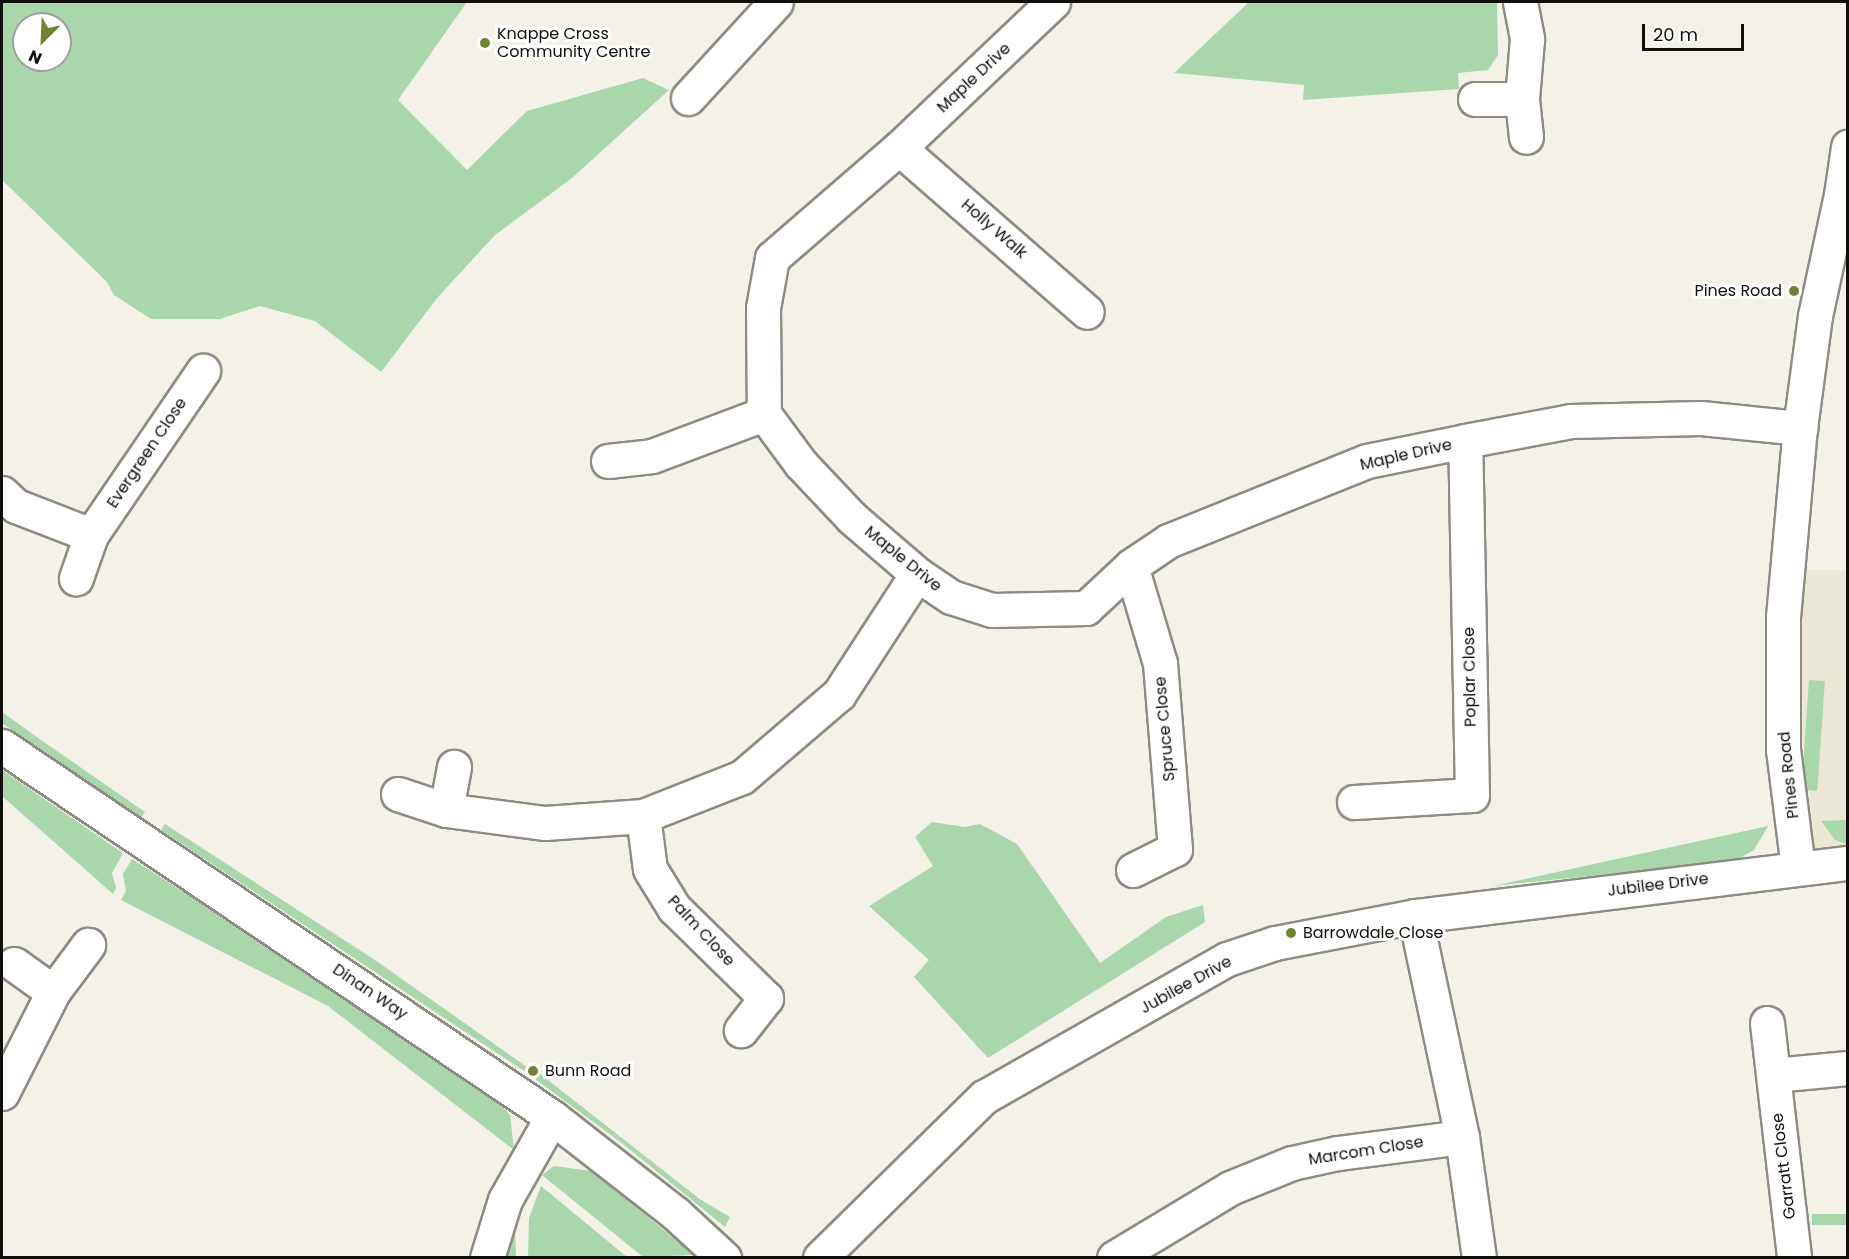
<!DOCTYPE html>
<html>
<head>
<meta charset="utf-8">
<style>
	body { margin:0 }
	#map { position:relative; width:1849px; height:1259px; overflow:hidden; background:#f4f2e8; font-family:Poppins,sans-serif }
	div>[style] { position:absolute }
	.built>* { inset:0; background:#ece8d6 }
	.green>* { inset:0; background:#a9d7ab; transform-origin:0 0 }
	.roads { filter:drop-shadow(2px 0 #8d8b82) drop-shadow(-2px 0 #8d8b82) drop-shadow(0 2px #8d8b82) drop-shadow(0 -2px #8d8b82) }
	.minor>* { height:33px; margin:-16.5px; padding:0 16.5px; transform-origin:16.5px; border-radius:16.5px; background:#fff }
	.tertiary>* { height:33px; margin:-16.5px; padding:0 16.5px; transform-origin:16.5px; border-radius:16.5px; background:#fff }
	.dots>* { width:16px; height:16px; translate:-50% -50%; box-sizing:border-box; border:3px solid #fff; border-radius:50% }
	span { translate:-50% -50%; white-space:nowrap; text-align:center; line-height:1.15; -webkit-text-stroke:6px #fff; paint-order:stroke }
	.poi-label { font-size:16px; color:#100f0c }
	.left { translate:0 -50%; text-align:left }
	.right { translate:-100% -50%; text-align:right }
	.street-label { font-size:16px; color:#100f0c }
	.frame { position:absolute; inset:0; border:3px solid #100f0c; pointer-events:none }
	.north { position:absolute; left:12px; top:12px; width:60px; height:60px; box-sizing:border-box; background:#fff; border:2px solid #9f9f9e; border-radius:50%; rotate:204deg; font-size:16px; font-weight:700; line-height:24px; text-align:center; color:#100f0c }
	.north::after { content:''; display:block; margin:auto; width:21px; height:27px; background:#6f8334; clip-path:polygon(50% 0,100% 100%,50% 72%,0 100%) }
	.scale { position:absolute; left:1642px; top:24px; width:102px; height:27px; box-sizing:border-box; border:3px solid #100f0c; border-top:0; padding-left:8px; font-size:18px; line-height:21px; white-space:nowrap; color:#100f0c; -webkit-text-stroke:4px #fff; paint-order:stroke }
</style>
</head>
<body>
<div id="map">
	<div class="built">
		<i style="clip-path:polygon(1801px 570px,1847px 570px,1847px 847px,1815px 850px,1801px 725px)"></i>
	</div>
	<div class="green">
		<i style="clip-path:polygon(evenodd,2px 2px,467px 2px,398px 100px,467px 170px,527px 111px,643px 78px,669px 90px,572px 178px,495px 235px,438px 297px,381px 372px,315px 321px,260px 306px,220px 319px,151px 319px,114px 295px,107px 282px,2px 180px,2px 2px,24px 24px,60px 24px,60px 60px,24px 60px,24px 24px)"></i>
		<i style="clip-path:polygon(1249px 2px,1497px 2px,1498px 55px,1488px 70px,1458px 73px,1459px 89px,1303px 100px,1304px 85px,1174px 73px)"></i>
		<i style="left:1809px;top:680px;width:16px;height:110px;rotate:4deg"></i>
		<i style="clip-path:polygon(2px 712px,41px 740px,145px 812px,141px 818px,2px 723px)"></i>
		<i style="clip-path:polygon(2px 770px,123px 853px,112px 873px,116px 888px,113px 894px,2px 796px)"></i>
		<i style="clip-path:polygon(1847px 820px,1847px 844px,1835px 840px,1821px 821px)"></i>
		<i style="clip-path:polygon(932px 822px,965px 827px,980px 824px,1017px 844px,1100px 963px,1166px 917px,1203px 905px,1205px 922px,988px 1058px,914px 977px,929px 960px,869px 906px,933px 866px,915px 837px)"></i>
		<i style="clip-path:polygon(165px 824px,375px 960px,527px 1067px,524px 1071px,161px 830px)"></i>
		<i style="clip-path:polygon(1768px 826px,1754px 850px,1735px 861px,1493px 886px)"></i>
		<i style="clip-path:polygon(132px 859px,308px 971px,496px 1099px,510px 1115px,514px 1150px,328px 1006px,121px 900px,126px 891px,123px 874px)"></i>
		<i style="clip-path:polygon(539px 1073px,701px 1200px,730px 1217px,725px 1227px,623px 1144px,535px 1079px)"></i>
		<i style="clip-path:polygon(554px 1166px,592px 1171px,694px 1255px,643px 1257px,542px 1175px)"></i>
		<i style="clip-path:polygon(541px 1186px,627px 1257px,528px 1257px,529px 1218px)"></i>
		<i style="left:1847px;top:1214px;width:11px;height:35px;rotate:90deg"></i>
		<i style="clip-path:polygon(515px 1230px,516px 1257px,503px 1258px,507px 1231px)"></i>
	</div>
	<div class="roads">
		<div class="minor">
			<i style="left:1053px;top:2px;width:212px;rotate:136.5deg"></i>
			<i style="left:899px;top:148px;width:168px;rotate:139.1deg"></i>
			<i style="left:772px;top:258px;width:51px;rotate:100.2deg"></i>
			<i style="left:763px;top:308px;width:106px;rotate:89.5deg"></i>
			<i style="left:764px;top:414px;width:62px;rotate:53.5deg"></i>
			<i style="left:801px;top:464px;width:74px;rotate:46.6deg"></i>
			<i style="left:852px;top:518px;width:86px;rotate:40.7deg"></i>
			<i style="left:917px;top:574px;width:41px;rotate:34.1deg"></i>
			<i style="left:951px;top:597px;width:43px;rotate:17.6deg"></i>
			<i style="left:992px;top:610px;width:94px;rotate:-1.2deg"></i>
			<i style="left:1086px;top:608px;width:62px;rotate:-43deg"></i>
			<i style="left:1131px;top:566px;width:45px;rotate:-34deg"></i>
			<i style="left:1168px;top:541px;width:214px;rotate:-21.9deg"></i>
			<i style="left:1367px;top:461px;width:100px;rotate:-11.5deg"></i>
			<i style="left:1465px;top:441px;width:108px;rotate:-10.7deg"></i>
			<i style="left:1571px;top:421px;width:130px;rotate:-1.3deg"></i>
			<i style="left:1701px;top:418px;width:100px;rotate:5.8deg"></i>
			<i style="left:1520px;top:2px;width:38px;rotate:79deg"></i>
			<i style="left:1527px;top:39px;width:60px;rotate:94.8deg"></i>
			<i style="left:1522px;top:99px;width:38px;rotate:84deg"></i>
			<i style="left:688px;top:98px;width:130px;rotate:-47.5deg"></i>
			<i style="left:1475px;top:99px;width:47px"></i>
			<i style="left:899px;top:148px;width:249px;rotate:41.1deg"></i>
			<i style="left:608px;top:461px;width:44px;rotate:-6.5deg"></i>
			<i style="left:652px;top:456px;width:120px;rotate:-20.6deg"></i>
			<i style="left:2px;top:493px;width:19px;rotate:43deg"></i>
			<i style="left:16px;top:506px;width:80px;rotate:21.1deg"></i>
			<i style="left:91px;top:535px;width:46px;rotate:109.2deg"></i>
			<i style="left:91px;top:535px;width:199px;rotate:-55.7deg"></i>
			<i style="left:1131px;top:566px;width:101px;rotate:73.4deg"></i>
			<i style="left:1160px;top:663px;width:187px;rotate:85.4deg"></i>
			<i style="left:1175px;top:849px;width:47px;rotate:153.4deg"></i>
			<i style="left:398px;top:794px;width:51px;rotate:18.4deg"></i>
			<i style="left:446px;top:810px;width:100px;rotate:7.5deg"></i>
			<i style="left:545px;top:823px;width:98px;rotate:-4.1deg"></i>
			<i style="left:643px;top:816px;width:106px;rotate:-21.5deg"></i>
			<i style="left:742px;top:777px;width:128px;rotate:-40.6deg"></i>
			<i style="left:839px;top:694px;width:143px;rotate:-57deg"></i>
			<i style="left:1354px;top:802px;width:118px;rotate:-3.4deg"></i>
			<i style="left:1472px;top:795px;width:354px;rotate:-91.1deg"></i>
			<i style="left:446px;top:810px;width:44px;rotate:-79.5deg"></i>
			<i style="left:643px;top:816px;width:53px;rotate:82.5deg"></i>
			<i style="left:650px;top:869px;width:46px;rotate:58.4deg"></i>
			<i style="left:674px;top:908px;width:129px;rotate:44.4deg"></i>
			<i style="left:766px;top:998px;width:41px;rotate:128deg"></i>
			<i style="left:1415px;top:916px;width:226px;rotate:78deg"></i>
			<i style="left:1462px;top:1137px;width:122px;rotate:82deg"></i>
			<i style="left:14px;top:964px;width:48px;rotate:35.7deg"></i>
			<i style="left:1767px;top:1023px;width:237px;rotate:83.4deg"></i>
			<i style="left:1774px;top:1075px;width:74px;rotate:-5.4deg"></i>
			<i style="left:2px;top:1093px;width:113px;rotate:-63.2deg"></i>
			<i style="left:53px;top:992px;width:59px;rotate:-53.3deg"></i>
			<i style="left:487px;top:1258px;width:61px;rotate:-72.8deg"></i>
			<i style="left:505px;top:1200px;width:95px;rotate:-60.5deg"></i>
			<i style="left:1114px;top:1258px;width:135px;rotate:-31.1deg"></i>
			<i style="left:1230px;top:1188px;width:67px;rotate:-22deg"></i>
			<i style="left:1292px;top:1163px;width:47px;rotate:-12.3deg"></i>
			<i style="left:1338px;top:1153px;width:125px;rotate:-7.4deg"></i>
		</div>
		<div class="tertiary">
			<i style="left:2px;top:746px;width:663px;rotate:34deg"></i>
			<i style="left:552px;top:1117px;width:156px;rotate:38deg"></i>
			<i style="left:675px;top:1213px;width:67px;rotate:42.6deg"></i>
			<i style="left:1798px;top:868px;width:119px;rotate:-97.2deg"></i>
			<i style="left:1783px;top:750px;width:133px;rotate:-90deg"></i>
			<i style="left:1783px;top:617px;width:190px;rotate:-84.9deg"></i>
			<i style="left:1800px;top:428px;width:113px;rotate:-82.4deg"></i>
			<i style="left:1815px;top:316px;width:124px;rotate:-77.9deg"></i>
			<i style="left:1841px;top:195px;width:49px;rotate:-81.7deg"></i>
			<i style="left:820px;top:1258px;width:230px;rotate:-44.5deg"></i>
			<i style="left:984px;top:1097px;width:279px;rotate:-29.6deg"></i>
			<i style="left:1227px;top:959px;width:51px;rotate:-18.4deg"></i>
			<i style="left:1275px;top:943px;width:143px;rotate:-10.9deg"></i>
			<i style="left:1415px;top:916px;width:436px;rotate:-7deg"></i>
		</div>
	</div>
	<div class="dots">
		<i style="left:485px;top:43px;background:#6f8334"></i>
		<i style="left:1794px;top:291px;background:#6f8334"></i>
		<i style="left:1291px;top:933px;background:#6f8334"></i>
		<i style="left:533px;top:1071px;background:#6f8334"></i>
	</div>
	<div class="poi-label">
		<span class="left" style="left:497px;top:43px">Knappe Cross<br>Community Centre</span>
		<span class="right" style="left:1782px;top:291px">Pines Road</span>
		<span class="left" style="left:1303px;top:933px">Barrowdale Close</span>
		<span class="left" style="left:545px;top:1071px">Bunn Road</span>
	</div>
	<div class="street-label">
		<span style="left:974px;top:78px;rotate:-43deg">Maple Drive</span>
		<span style="left:994px;top:229px;rotate:41deg">Holly Walk</span>
		<span style="left:147px;top:453px;rotate:-56deg">Evergreen Close</span>
		<span style="left:1406px;top:455px;rotate:-13deg">Maple Drive</span>
		<span style="left:903px;top:559px;rotate:39deg">Maple Drive</span>
		<span style="left:1470px;top:677px;rotate:-91deg">Poplar Close</span>
		<span style="left:1165px;top:729px;rotate:-95deg">Spruce Close</span>
		<span style="left:1789px;top:775px;rotate:-96deg">Pines Road</span>
		<span style="left:1658px;top:885px;rotate:-7deg">Jubilee Drive</span>
		<span style="left:701px;top:931px;rotate:47deg">Palm Close</span>
		<span style="left:1186px;top:985px;rotate:-29deg">Jubilee Drive</span>
		<span style="left:370px;top:992px;rotate:34deg">Dinan Way</span>
		<span style="left:1366px;top:1151px;rotate:-9deg">Marcom Close</span>
		<span style="left:1784px;top:1166px;rotate:-97deg">Garratt Close</span>
	</div>
	<div class="frame"></div>
	<div class="north">N</div>
	<div class="scale">20 m</div>
</div>
</body>
</html>
